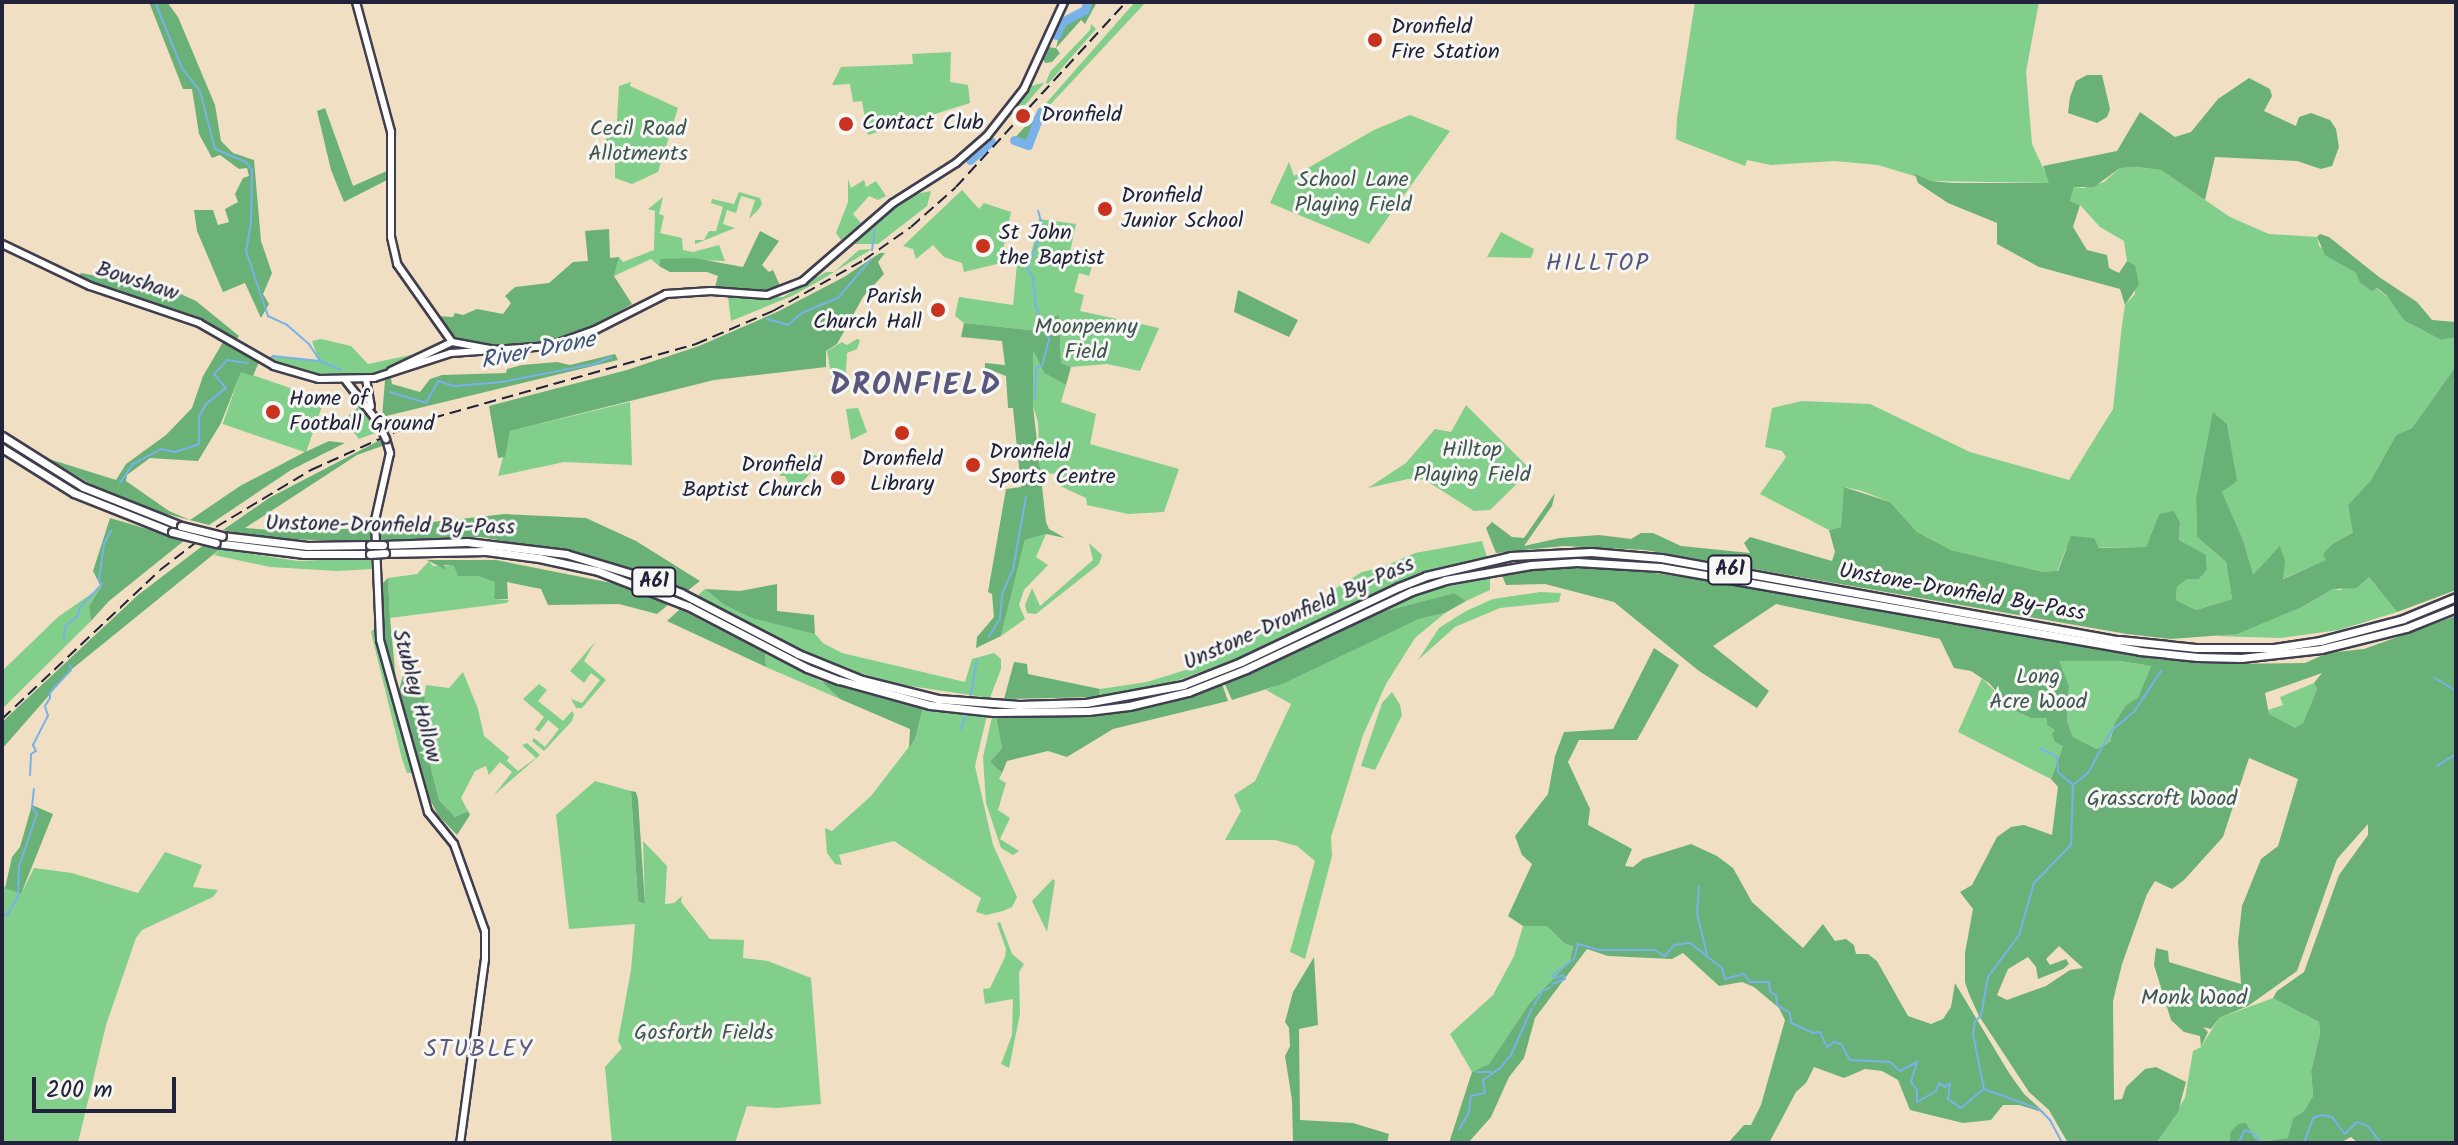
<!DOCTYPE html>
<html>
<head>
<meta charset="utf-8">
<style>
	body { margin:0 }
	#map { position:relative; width:2458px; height:1145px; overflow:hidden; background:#f1dfc3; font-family:Kalam,sans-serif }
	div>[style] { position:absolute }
	.green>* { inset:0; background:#82ce8b; transform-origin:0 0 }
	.forest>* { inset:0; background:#69b177 }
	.stream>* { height:2px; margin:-1px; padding:0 1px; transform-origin:1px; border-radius:1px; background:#79b2e9 }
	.river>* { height:9px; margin:-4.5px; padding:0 4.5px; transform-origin:4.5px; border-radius:4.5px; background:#79b2e9 }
	.roads { filter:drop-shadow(2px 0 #413e4f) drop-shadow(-2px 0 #413e4f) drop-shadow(0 2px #413e4f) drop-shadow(0 -2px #413e4f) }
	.secondary>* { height:6px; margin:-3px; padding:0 3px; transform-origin:3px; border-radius:3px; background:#fff }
	.highway>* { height:7px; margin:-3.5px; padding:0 3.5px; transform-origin:3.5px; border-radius:3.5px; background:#fff }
	.rail>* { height:2px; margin-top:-1px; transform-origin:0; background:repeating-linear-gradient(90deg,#22223b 0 12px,transparent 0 18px) }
	.bridges { filter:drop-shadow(2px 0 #413e4f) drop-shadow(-2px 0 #413e4f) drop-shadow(0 2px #413e4f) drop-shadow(0 -2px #413e4f) }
	.secondary-bridge>* { height:6px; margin:-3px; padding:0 3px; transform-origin:3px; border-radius:3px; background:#fff }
	.highway-bridge>* { height:7px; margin:-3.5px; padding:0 3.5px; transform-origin:3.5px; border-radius:3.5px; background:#fff }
	.dots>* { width:22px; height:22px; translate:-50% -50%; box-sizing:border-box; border:4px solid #f6f6f2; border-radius:50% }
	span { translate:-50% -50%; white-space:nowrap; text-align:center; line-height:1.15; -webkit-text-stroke:6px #f6f6f2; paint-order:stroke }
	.shield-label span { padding:2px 6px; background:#f6f6f2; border:2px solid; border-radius:6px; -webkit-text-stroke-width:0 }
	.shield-label { font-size:20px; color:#22223b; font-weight:700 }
	.poi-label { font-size:22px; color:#22223b }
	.left { translate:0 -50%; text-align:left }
	.right { translate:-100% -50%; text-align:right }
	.park-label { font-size:22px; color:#3f5653 }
	.street-label { font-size:22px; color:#22223b }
	.neighbourhood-label { font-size:24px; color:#5a567c; letter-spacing:2px }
	.water-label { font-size:24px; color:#405478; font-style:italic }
	.district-label { font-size:30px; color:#5a567c; font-weight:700; letter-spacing:2px }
	.frame { position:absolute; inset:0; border:4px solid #22223b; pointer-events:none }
	.scale { position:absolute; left:32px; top:1077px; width:144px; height:36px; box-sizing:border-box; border:4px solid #22223b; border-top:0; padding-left:10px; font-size:24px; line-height:28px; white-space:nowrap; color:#22223b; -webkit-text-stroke:6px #f6f6f2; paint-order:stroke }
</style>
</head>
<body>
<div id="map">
	<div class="green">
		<i style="clip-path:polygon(1135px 2px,1146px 2px,1048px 107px,1041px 109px)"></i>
		<i style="clip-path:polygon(1695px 2px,2039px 2px,2026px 72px,2032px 144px,2050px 183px,1931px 181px,1878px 165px,1835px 161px,1771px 165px,1747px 160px,1745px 166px,1680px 141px,1676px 139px,1677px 118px)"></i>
		<i style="clip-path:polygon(1091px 24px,1096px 29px,1048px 84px,1045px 82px,1019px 112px,1015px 109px,1031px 86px,1046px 82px,1050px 72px,1090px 30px)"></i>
		<i style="clip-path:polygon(951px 52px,950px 82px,968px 85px,970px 103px,868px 135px,862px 101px,853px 102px,850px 84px,832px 85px,841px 67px,913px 64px,912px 54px)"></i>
		<i style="clip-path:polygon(631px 82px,630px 86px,678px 108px,658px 172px,632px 184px,615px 178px,615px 161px,602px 146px,617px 121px,619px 86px)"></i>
		<i style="clip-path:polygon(1410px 115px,1450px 131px,1369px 244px,1270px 203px,1289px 162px,1294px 176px,1374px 130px)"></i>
		<i style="clip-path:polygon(2136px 167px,2161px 170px,2230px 217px,2269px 234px,2317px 237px,2319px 246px,2355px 272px,2360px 283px,2371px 290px,2376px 288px,2395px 303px,2405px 321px,2441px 340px,2456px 337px,2456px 366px,2412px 428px,2396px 435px,2371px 480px,2348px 505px,2354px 531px,2331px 545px,2323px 554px,2327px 560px,2282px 579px,2253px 577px,2244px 543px,2228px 512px,2222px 492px,2236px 481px,2227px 424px,2214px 413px,2196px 498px,2197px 537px,2226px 562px,2232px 599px,2196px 610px,2176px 600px,2177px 587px,2187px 579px,2199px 579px,2207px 570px,2206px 556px,2179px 540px,2180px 523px,2159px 514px,2146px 547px,2066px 548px,2057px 572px,2044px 572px,1951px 550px,1917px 532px,1890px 502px,1862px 491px,1845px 487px,1841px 527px,1829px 530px,1760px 494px,1786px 457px,1782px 451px,1765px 447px,1772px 408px,1802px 401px,1870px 404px,1970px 452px,2069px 480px,2113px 409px,2122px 325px,2125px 305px,2135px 294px,2135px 265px,2127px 261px,2124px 241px,2100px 227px,2080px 205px,2070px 201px,2074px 187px,2083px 188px,2104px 182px,2120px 168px)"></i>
		<i style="clip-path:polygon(848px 179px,851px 188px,864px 180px,866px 187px,876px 181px,886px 196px,878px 200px,869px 196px,853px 214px,861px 223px,841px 240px,836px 233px,848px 202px)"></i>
		<i style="clip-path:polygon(962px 190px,979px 209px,984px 203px,1011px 212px,1001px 259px,997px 264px,964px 272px,962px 263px,944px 257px,933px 245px,916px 259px,913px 249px,903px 246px)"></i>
		<i style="clip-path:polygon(931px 191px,927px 206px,878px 244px,853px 244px,891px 209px,911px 195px)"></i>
		<i style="clip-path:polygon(739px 192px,760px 198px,762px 204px,758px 210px,749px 219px,755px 200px,741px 196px,736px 213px,727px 210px,723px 224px,735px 228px,695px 244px,695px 240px,704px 240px,709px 231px,716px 231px,723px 207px,711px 203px,712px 199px,734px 204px)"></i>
		<i style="clip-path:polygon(663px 197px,659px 214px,664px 216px,660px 233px,682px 238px,683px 250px,693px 252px,719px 245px,725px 261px,660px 259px,659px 266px,651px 259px,614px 276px,619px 257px,623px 262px,654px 250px,655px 211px,648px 209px)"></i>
		<i style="clip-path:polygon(1039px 219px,1076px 224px,1070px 252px,1094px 260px,1089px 276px,1079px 273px,1074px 292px,1084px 295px,1080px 311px,1159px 328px,1140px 371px,1107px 364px,1071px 367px,1061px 363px,1059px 315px,1038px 325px,1040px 331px,964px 323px,955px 316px,959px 297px,1013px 305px,1017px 264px,1028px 268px)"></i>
		<i style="clip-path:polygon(1501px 232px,1534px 249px,1531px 258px,1487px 257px)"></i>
		<i style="clip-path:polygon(872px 249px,834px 272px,821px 280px,792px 296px,731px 321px,728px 297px,783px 297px,826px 272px,834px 272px,859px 250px)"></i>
		<i style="clip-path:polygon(321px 339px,351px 346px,368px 364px,420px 353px,391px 369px,347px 379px,319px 376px,268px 359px,273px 356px,319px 361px,312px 341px)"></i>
		<i style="clip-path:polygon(857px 339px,860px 340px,857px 349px,847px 353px,846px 370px,851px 388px,834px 393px,827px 351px,842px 342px,847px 345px)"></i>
		<i style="clip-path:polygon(1032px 347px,1044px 373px,1066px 385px,1061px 402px,1096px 414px,1090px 444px,1179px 469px,1164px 512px,1128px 514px,1087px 505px,1086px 498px,1060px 486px,1064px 473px,1040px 474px,1038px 422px,1033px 406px)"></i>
		<i style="left:241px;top:371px;width:88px;height:56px;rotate:19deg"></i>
		<i style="clip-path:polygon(630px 402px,632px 465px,564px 462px,498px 476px,510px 431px)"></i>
		<i style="clip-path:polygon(1466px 405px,1531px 470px,1490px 510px,1474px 511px,1425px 480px,1408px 479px,1368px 488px,1406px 463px,1435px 429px,1451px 432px)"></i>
		<i style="clip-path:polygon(359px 406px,378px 432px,359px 439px,344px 420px)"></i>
		<i style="clip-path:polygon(858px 408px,867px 432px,851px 440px,846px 409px)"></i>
		<i style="clip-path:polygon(815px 455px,819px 458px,817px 466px,793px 492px,785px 476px,780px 476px,779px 466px,773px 466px,773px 462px)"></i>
		<i style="clip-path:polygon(1046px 534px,1036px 557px,1048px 565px,1024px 590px,1019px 605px,1025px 619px,1001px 636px,1025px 540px)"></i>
		<i style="clip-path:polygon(1482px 541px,1487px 557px,1421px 573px,1248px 655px,1162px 686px,1099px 697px,1100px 689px,1147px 682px,1192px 668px,1271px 629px,1362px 572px,1383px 567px,1415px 553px)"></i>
		<i style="clip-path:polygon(1089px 543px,1102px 555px,1099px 564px,1036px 614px,1027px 613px,1025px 605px,1032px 588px,1040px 606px,1093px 560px)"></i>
		<i style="clip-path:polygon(220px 549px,298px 561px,371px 558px,372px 569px,337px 571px,270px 567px,214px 555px)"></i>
		<i style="clip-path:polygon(429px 561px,433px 566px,454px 566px,458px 575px,478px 576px,496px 582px,494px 599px,509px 600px,507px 603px,390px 618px,388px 578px,417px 574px)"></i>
		<i style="clip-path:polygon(1490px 574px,1490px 590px,1466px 601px,1454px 593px,1378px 613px,1444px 584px)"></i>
		<i style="clip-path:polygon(2369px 577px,2397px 612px,2339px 630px,2281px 638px,2216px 636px,2237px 633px,2302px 607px,2333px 589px,2340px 590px)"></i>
		<i style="clip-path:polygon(101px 587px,89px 606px,91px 621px,2px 709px,2px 671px,58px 617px)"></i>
		<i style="clip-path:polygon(705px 589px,723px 604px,815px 634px,823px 643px,842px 653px,965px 682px,972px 659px,994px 653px,1001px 659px,1001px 669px,990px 698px,890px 683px,817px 658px,696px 597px)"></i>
		<i style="clip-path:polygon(1540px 592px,1561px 593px,1559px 602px,1500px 608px,1455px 627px,1418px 660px,1439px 628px,1466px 611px,1493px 599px)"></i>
		<i style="clip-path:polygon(1445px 613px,1415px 638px,1386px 684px,1363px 735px,1331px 837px,1332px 856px,1305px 959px,1290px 952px,1315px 861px,1297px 846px,1275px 840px,1225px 840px,1241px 811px,1234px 795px,1255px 781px,1291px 704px,1266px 690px,1419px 619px)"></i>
		<i style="clip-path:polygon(374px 629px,405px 732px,414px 773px,407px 773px,402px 759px,371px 632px)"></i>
		<i style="clip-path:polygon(595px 642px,584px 661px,606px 680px,582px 708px,576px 708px,571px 699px,582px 703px,600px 680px,591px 673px,584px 683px,570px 671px)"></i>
		<i style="clip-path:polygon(765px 653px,821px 681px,840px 699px,766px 667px)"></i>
		<i style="clip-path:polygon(2058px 661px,2120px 661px,2151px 666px,2138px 699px,2126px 705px,2115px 722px,2110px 742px,2097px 749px,2073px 737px,2067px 721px,2069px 686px)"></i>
		<i style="clip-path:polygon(463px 672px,478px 709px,484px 736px,509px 757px,507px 761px,518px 771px,536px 758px,522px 745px,527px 743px,540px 755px,494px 795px,512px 772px,500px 762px,489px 775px,486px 766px,475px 771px,461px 798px,468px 811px,455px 817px,439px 800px,420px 724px,426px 685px,449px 688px)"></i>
		<i style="clip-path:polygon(1982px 678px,2013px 710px,2031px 718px,2048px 718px,2063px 746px,2051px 779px,1958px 732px)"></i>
		<i style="clip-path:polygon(2314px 683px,2317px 689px,2303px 723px,2295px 729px,2269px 714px,2268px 710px,2283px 705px,2280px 697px)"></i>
		<i style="clip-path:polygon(539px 684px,547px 690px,538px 701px,563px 721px,572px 711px,574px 714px,572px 721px,544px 751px,532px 741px,534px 738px,545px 747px,559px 729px,548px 720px,539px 732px,535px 729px,544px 717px,523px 699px)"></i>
		<i style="clip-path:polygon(1392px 692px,1400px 705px,1402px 715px,1375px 770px,1361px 766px,1382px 703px)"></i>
		<i style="clip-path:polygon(923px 708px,987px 715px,975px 766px,993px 845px,1017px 897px,1012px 907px,1003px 911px,986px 915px,976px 912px,981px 898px,894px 841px,839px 855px,842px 865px,835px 864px,827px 853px,825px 828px,832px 831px,871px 796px,915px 739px)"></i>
		<i style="clip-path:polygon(992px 717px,996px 717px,1002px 748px,990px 762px,1002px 773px,999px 779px,1006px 783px,998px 810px,1010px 818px,1000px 839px,1019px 851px,1013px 855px,1001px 848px,986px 803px,983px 757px)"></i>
		<i style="clip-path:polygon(595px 781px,631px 791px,638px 901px,645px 904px,643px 841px,667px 866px,665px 904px,674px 903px,682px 896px,681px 902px,710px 939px,744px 940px,743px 958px,768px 961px,811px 978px,821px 1104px,777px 1108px,747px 1106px,735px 1143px,612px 1143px,605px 1067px,622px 1048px,618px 1041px,631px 970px,635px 924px,569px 929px,556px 815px)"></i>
		<i style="clip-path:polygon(165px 852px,202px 865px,193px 887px,218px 890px,213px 897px,142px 930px,136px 938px,106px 1025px,78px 1143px,2px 1143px,2px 886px,21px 894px,34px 868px,72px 873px,138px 893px)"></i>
		<i style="clip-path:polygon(1053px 879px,1055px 881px,1047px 932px,1032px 901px)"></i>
		<i style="clip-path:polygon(1000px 922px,1012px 954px,1024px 964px,1019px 972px,1020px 1014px,1009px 1068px,1001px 1064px,1012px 1035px,1013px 999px,985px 1004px,983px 989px,990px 988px,1005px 957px,1006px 949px,997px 923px)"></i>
		<i style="clip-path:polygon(1523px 926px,1547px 926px,1564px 943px,1573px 945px,1570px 961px,1529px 1004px,1489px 1064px,1472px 1072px,1450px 1034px,1493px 995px,1514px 956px)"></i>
		<i style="clip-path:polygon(2273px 998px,2319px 1022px,2320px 1034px,2311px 1071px,2313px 1096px,2304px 1111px,2293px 1118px,2289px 1138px,2262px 1142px,2230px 1133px,2230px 1143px,2156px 1143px,2185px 1098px,2193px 1051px,2201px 1047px,2219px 1018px)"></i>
	</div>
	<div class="forest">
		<i style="clip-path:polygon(149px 2px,167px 2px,178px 17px,215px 105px,221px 141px,233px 153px,254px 160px,261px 241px,272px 273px,263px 294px,269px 304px,261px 318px,245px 283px,223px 292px,197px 231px,194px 210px,213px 210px,218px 225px,229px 222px,225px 209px,238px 202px,235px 194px,243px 178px,249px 176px,247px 168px,239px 169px,220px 155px,212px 158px,199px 134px,192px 89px,183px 89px)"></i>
		<i style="clip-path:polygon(1087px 2px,1097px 2px,1085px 24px,1081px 20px,1056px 48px,1060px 53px,1052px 62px,1045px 63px,1042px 57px,1046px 47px,1056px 48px,1062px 22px,1085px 10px)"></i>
		<i style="clip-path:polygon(2087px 75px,2102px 75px,2110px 109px,2107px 117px,2097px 123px,2068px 113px,2070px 97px,2076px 81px)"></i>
		<i style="clip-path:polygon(2249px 78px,2270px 89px,2272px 96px,2264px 111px,2296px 126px,2299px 117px,2311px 113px,2330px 120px,2336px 129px,2339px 147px,2332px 166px,2321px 169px,2297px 161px,2215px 157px,2205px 200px,2161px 170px,2137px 167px,2120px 168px,2094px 187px,2074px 187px,2070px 201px,2080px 205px,2073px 227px,2087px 250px,2107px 255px,2109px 268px,2119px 273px,2127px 261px,2135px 265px,2139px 284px,2125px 305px,2120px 289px,2039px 267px,1997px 244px,1997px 223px,1948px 203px,1918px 183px,1915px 174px,1931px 181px,1953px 183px,2049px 183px,2043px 166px,2117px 151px,2140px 112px,2175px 137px,2191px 132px,2218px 99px)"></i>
		<i style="clip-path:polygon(1048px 107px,1028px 147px,1012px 141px,1041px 109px)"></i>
		<i style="clip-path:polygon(325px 108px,353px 186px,389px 170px,389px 179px,344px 202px,331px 170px,317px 111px)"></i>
		<i style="clip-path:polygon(609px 229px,610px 258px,619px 257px,614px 276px,632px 304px,592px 327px,548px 341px,508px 347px,460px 343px,448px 333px,437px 316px,453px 317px,455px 313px,463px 315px,477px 309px,503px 314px,511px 303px,505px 296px,515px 287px,549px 283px,573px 262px,588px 261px,585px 231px)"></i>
		<i style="clip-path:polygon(760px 231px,779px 241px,762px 265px,769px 272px,773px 270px,781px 288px,763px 290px,715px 287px,718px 276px,707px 272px,670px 272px,659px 266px,660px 259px,694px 258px,743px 267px)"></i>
		<i style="clip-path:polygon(2320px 234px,2329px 237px,2379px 277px,2417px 302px,2432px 320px,2456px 322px,2456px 337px,2441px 340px,2405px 321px,2387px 296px,2377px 288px,2372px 291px,2360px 283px,2355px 272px,2325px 255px,2317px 237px)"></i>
		<i style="clip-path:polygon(880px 253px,885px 253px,878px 262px,884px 274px,863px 297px,837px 344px,826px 351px,826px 367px,714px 380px,510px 431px,505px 457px,498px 458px,489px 406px,627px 370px,699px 346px,777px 312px,844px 277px)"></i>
		<i style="clip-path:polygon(81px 273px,170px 289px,196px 301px,239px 336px,235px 341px,195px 316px,77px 277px)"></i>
		<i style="clip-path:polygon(1238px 290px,1298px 320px,1289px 337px,1234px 312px)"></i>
		<i style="clip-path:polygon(1059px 315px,1061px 363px,1071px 367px,1066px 385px,1044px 373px,1033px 350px,1033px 406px,1046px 522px,1049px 529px,1065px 538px,1046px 534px,1025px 540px,1001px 636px,976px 648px,977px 637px,994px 617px,992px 594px,988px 592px,1006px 489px,1021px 487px,1013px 408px,1008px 408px,1006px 376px,985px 368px,985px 363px,1005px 365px,1002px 341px,961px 337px,964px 323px,1039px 331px,1038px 324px)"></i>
		<i style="clip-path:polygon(223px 342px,259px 362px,253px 376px,241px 372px,221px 423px,198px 461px,150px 458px,127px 475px,126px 481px,169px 511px,190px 520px,240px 486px,303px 453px,329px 441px,345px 443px,291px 470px,209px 525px,140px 507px,109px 495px,49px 459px,116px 480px,126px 464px,166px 435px,192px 408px,203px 376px)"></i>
		<i style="clip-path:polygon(615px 354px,618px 360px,382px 417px,385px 380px,391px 378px,392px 384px,420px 392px,430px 379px,442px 375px,506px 373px,507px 369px,522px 365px,557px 362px,570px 365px)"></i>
		<i style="clip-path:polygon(2456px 366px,2456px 590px,2397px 612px,2369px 577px,2356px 588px,2333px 589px,2302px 607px,2237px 634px,2171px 639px,2127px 634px,1645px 550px,1564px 546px,1496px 553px,1486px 528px,1492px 522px,1512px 537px,1524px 538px,1555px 493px,1552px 506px,1524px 546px,1560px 538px,1599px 535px,1631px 539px,1641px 533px,1653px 533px,1681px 546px,1750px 553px,1744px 543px,1750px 537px,1832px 561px,1835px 552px,1829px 530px,1841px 527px,1844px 487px,1890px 502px,1917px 532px,1951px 550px,2044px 572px,2058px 571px,2071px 536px,2094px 538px,2099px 548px,2146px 547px,2159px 514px,2174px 511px,2180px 523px,2179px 540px,2206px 555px,2207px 570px,2199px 579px,2187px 579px,2177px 587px,2176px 600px,2196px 610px,2232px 599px,2226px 562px,2197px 537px,2196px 498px,2213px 412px,2227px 424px,2237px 481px,2222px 492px,2244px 543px,2253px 575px,2280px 546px,2285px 561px,2283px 579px,2326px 560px,2323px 554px,2331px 545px,2353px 532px,2348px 505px,2371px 480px,2396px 435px,2412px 428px)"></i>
		<i style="clip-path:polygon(382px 439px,385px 445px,357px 455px,245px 528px,287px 531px,370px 528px,371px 541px,269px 539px,223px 530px,269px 498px)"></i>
		<i style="clip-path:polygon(505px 514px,586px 518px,636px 541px,700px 581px,686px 592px,596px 558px,481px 537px,380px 540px,379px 528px)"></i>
		<i style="clip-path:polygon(110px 518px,185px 540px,109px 601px,91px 621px,89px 606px,101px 587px,93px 571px)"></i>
		<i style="clip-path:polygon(205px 544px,220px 549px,72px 669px,2px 749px,2px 722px,138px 595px)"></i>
		<i style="clip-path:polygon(427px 560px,496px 560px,627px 586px,669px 604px,657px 614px,619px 604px,548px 605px,541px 589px,507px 582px,508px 599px,494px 599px,495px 582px,478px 576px,458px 576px,454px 566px,444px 565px,446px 570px)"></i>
		<i style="clip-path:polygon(evenodd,1570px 567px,1626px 569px,1712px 581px,2157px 659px,2215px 664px,2305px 663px,2328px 653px,2364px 649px,2456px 616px,2456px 1143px,2358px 1143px,2351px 1137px,2340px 1143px,2230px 1143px,2230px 1133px,2238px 1124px,2246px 1123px,2254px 1138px,2261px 1142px,2288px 1138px,2293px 1118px,2304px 1111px,2313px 1096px,2311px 1071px,2320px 1034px,2319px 1022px,2273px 998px,2277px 991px,2304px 972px,2339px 875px,2368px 835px,2368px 824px,2337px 859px,2297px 971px,2248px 1006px,2219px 1018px,2211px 1029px,2203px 1027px,2208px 1032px,2201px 1047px,2200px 1036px,2184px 1032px,2171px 1020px,2154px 965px,2156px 948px,2168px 951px,2169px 962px,2241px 984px,2238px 942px,2242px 906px,2261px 859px,2278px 846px,2298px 779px,2249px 758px,2223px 837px,2184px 880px,2172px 889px,2155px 881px,2147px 894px,2122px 964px,2113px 1001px,2114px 1100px,2122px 1099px,2126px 1087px,2145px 1069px,2156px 1067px,2186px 1082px,2178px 1112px,2156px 1143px,2068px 1143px,2049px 1110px,2029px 1092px,1979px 1016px,1969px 994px,1965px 982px,1965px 953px,1973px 909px,1960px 892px,1972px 885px,1997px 837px,2011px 827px,2024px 825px,2052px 835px,2058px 787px,2051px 779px,2063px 746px,2055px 742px,2052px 734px,2055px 730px,2047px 725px,2047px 718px,2031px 718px,2013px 710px,1989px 683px,1971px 671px,1954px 668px,1940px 639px,1776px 604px,1713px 646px,1769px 691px,1757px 708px,1699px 671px,1614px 602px,1545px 584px,1506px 585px,1501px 573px,1570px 567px,2059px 661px,2120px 661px,2151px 666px,2138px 698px,2126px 705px,2115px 722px,2110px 742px,2097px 749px,2073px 737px,2067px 721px,2069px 686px,2059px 661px,1570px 567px,2322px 673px,2314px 683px,2317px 689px,2303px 723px,2295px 728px,2269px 714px,2265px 693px,2322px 673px,1570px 567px,2059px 946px,2083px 968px,2070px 970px,2046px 986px,2007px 1000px,1997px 995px,2008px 969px,2028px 957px,2036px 967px,2038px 979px,2063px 969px,2069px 964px,2066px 959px,2050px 965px,2046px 959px,2059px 946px)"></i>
		<i style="clip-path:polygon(388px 578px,390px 618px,396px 681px,380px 628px,380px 586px)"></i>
		<i style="clip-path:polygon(777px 584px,777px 611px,814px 615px,815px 634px,752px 618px,723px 604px,705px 589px,740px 591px)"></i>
		<i style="clip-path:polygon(1454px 593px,1466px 601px,1445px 613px,1419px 619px,1282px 684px,1232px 700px,1224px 682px,1378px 613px)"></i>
		<i style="clip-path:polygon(680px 609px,765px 653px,766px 667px,667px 621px)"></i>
		<i style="clip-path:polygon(1654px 648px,1679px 665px,1637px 740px,1579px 740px,1568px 762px,1590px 809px,1588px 825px,1632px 849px,1625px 866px,1633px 867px,1643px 859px,1691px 844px,1717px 856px,1733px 868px,1752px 902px,1803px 948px,1823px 924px,1835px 941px,1846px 939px,1854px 945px,1856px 954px,1868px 954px,1877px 961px,1908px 1016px,1931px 1024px,1943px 1019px,1951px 1007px,1955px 983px,2009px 1073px,2024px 1094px,2045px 1113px,2019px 1105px,2003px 1105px,1991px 1120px,1963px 1123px,1910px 1110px,1898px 1080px,1882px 1071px,1865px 1069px,1844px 1078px,1814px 1067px,1806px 1083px,1796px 1092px,1769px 1143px,1728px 1143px,1744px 1125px,1751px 1125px,1761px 1105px,1785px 1020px,1779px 1008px,1754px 987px,1742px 982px,1719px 986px,1683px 953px,1672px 959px,1608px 956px,1587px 949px,1535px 1018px,1524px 1058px,1509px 1077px,1491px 1117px,1468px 1143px,1449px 1143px,1472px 1072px,1489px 1064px,1529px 1004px,1570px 961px,1573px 946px,1564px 943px,1547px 926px,1523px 926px,1508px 916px,1532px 864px,1522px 855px,1515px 836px,1548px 794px,1555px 756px,1564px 732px,1613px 729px)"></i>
		<i style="clip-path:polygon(1014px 662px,1027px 664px,1028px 674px,1100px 689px,1099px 697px,1004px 699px)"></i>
		<i style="clip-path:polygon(403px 676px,414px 679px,413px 692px,425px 697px,420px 724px,439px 800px,455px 817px,468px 811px,470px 815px,457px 835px,438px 815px,428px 796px,398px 693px)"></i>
		<i style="clip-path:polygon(821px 681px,923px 708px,915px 739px,909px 748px,910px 729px,840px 699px)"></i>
		<i style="clip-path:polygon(1222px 684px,1228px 701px,1113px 729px,1067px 757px,1048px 751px,1007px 761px,1002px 773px,990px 762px,1002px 748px,996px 717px,1095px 714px,1175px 699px)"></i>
		<i style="clip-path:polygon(631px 791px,636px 792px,638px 799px,645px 904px,638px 901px)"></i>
		<i style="clip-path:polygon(32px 805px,53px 814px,21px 894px,5px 888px,12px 857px,20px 847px)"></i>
		<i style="clip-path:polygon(1314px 957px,1318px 1025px,1299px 1029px,1300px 1120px,1353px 1123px,1389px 1134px,1387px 1143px,1293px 1143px,1292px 1100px,1285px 1056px,1290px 1046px,1289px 1028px,1285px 1022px,1293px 992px)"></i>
	</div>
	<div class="stream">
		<i style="left:155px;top:2px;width:71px;rotate:67.8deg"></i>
		<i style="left:182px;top:68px;width:29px;rotate:52deg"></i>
		<i style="left:200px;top:91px;width:60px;rotate:75.5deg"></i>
		<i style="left:215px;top:149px;width:34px;rotate:23deg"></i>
		<i style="left:246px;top:162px;width:10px;rotate:53deg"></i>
		<i style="left:252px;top:170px;width:53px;rotate:91.1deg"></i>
		<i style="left:251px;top:223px;width:28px;rotate:100deg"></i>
		<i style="left:246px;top:251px;width:69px;rotate:71.3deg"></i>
		<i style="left:268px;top:316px;width:21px;rotate:25deg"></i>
		<i style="left:287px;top:325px;width:29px;rotate:41deg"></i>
		<i style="left:309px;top:344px;width:20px;rotate:57deg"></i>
		<i style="left:872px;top:250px;width:21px;rotate:-82deg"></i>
		<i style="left:767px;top:319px;width:22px;rotate:16deg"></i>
		<i style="left:788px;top:325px;width:18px;rotate:-41deg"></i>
		<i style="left:802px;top:313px;width:39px;rotate:-23deg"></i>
		<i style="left:838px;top:298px;width:51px;rotate:-49.8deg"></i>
		<i style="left:269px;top:359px;width:5px;rotate:-37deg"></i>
		<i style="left:273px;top:356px;width:47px;rotate:6.1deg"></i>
		<i style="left:320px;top:361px;width:23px;rotate:23deg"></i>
		<i style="left:390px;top:392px;width:38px;rotate:17deg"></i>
		<i style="left:426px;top:403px;width:25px;rotate:-61deg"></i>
		<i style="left:438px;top:381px;width:17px;rotate:17deg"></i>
		<i style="left:454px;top:386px;width:48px;rotate:-4.8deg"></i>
		<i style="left:502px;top:382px;width:94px;rotate:-11.1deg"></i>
		<i style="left:594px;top:364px;width:19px;rotate:-21deg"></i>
		<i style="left:1035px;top:399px;width:31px;rotate:-88deg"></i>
		<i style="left:1036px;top:368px;width:6px;rotate:-18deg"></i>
		<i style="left:1042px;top:366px;width:28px;rotate:-75deg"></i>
		<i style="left:1049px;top:339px;width:35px;rotate:-112deg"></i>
		<i style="left:1036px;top:307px;width:31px;rotate:-96deg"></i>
		<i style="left:1033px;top:276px;width:9px;rotate:-131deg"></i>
		<i style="left:1027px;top:269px;width:44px;rotate:-68.7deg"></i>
		<i style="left:1043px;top:228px;width:18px;rotate:-106deg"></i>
		<i style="left:120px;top:483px;width:23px;rotate:-56deg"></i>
		<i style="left:133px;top:464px;width:32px;rotate:-28deg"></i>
		<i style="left:161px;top:449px;width:14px;rotate:12deg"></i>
		<i style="left:175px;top:452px;width:25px;rotate:-18deg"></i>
		<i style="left:199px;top:444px;width:27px;rotate:-90deg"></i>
		<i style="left:199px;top:417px;width:15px;rotate:-62deg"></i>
		<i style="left:206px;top:404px;width:26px;rotate:-39deg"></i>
		<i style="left:226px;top:388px;width:18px;rotate:-131deg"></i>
		<i style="left:214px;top:374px;width:19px;rotate:-47deg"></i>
		<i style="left:227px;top:360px;width:21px;rotate:8deg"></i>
		<i style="left:989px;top:637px;width:22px;rotate:-60deg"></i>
		<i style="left:1000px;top:618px;width:24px;rotate:-85deg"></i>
		<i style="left:1002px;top:594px;width:27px;rotate:-66deg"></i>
		<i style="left:1013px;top:569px;width:73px;rotate:-79.8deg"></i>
		<i style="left:64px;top:640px;width:14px;rotate:-86deg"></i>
		<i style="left:65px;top:626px;width:15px;rotate:-37deg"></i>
		<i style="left:77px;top:617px;width:10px;rotate:-73deg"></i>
		<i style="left:80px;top:607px;width:32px;rotate:-46deg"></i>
		<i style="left:102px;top:584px;width:5px;rotate:-127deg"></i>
		<i style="left:99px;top:580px;width:36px;rotate:-82deg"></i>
		<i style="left:104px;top:544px;width:15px;rotate:-62deg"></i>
		<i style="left:2435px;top:678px;width:25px;rotate:32deg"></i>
		<i style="left:970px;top:698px;width:39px;rotate:-80deg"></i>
		<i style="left:961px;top:729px;width:18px;rotate:-71deg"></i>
		<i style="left:2040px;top:748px;width:19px;rotate:28deg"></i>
		<i style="left:2057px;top:757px;width:15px;rotate:86deg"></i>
		<i style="left:2058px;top:772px;width:20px;rotate:41deg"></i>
		<i style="left:2437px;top:766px;width:22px;rotate:-32deg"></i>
		<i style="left:30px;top:775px;width:21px;rotate:-87deg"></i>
		<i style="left:31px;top:754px;width:6px;rotate:-31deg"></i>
		<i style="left:36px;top:751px;width:7px;rotate:-117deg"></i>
		<i style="left:33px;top:745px;width:33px;rotate:-63deg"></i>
		<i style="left:48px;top:716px;width:10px;rotate:-107deg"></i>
		<i style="left:45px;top:706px;width:9px;rotate:-58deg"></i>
		<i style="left:50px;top:698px;width:6px;rotate:-90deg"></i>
		<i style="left:50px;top:692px;width:30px;rotate:-46deg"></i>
		<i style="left:71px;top:670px;width:5px;rotate:-101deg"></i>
		<i style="left:1699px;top:886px;width:28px;rotate:94deg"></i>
		<i style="left:1697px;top:914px;width:41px;rotate:76deg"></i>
		<i style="left:2px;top:917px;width:7px;rotate:-27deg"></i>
		<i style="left:8px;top:914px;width:21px;rotate:-61deg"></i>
		<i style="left:18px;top:896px;width:30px;rotate:-88deg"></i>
		<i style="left:19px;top:866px;width:55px;rotate:-70.9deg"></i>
		<i style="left:37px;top:814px;width:9px;rotate:-126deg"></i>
		<i style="left:32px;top:807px;width:18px;rotate:-84deg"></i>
		<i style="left:1552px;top:984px;width:14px;rotate:-21deg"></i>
		<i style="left:1565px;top:979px;width:4px;rotate:-117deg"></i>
		<i style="left:1563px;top:975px;width:9px;rotate:159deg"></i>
		<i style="left:1555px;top:978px;width:4px;rotate:-146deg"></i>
		<i style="left:1552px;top:976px;width:28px;rotate:-38deg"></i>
		<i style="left:1574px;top:959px;width:16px;rotate:-75deg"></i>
		<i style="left:1578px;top:944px;width:22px;rotate:16deg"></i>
		<i style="left:1599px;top:950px;width:56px"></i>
		<i style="left:1655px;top:950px;width:12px;rotate:31deg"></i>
		<i style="left:1665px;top:956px;width:14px;rotate:-51deg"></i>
		<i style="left:1674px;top:945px;width:16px;rotate:-7deg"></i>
		<i style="left:1690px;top:943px;width:41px;rotate:38deg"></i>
		<i style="left:1722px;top:968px;width:11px;rotate:75deg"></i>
		<i style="left:1725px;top:979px;width:20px;rotate:-15deg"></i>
		<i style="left:1744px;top:974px;width:10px;rotate:53deg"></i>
		<i style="left:1750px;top:982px;width:19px"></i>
		<i style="left:1769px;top:982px;width:10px;rotate:84deg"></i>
		<i style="left:1770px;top:992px;width:7px;rotate:27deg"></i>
		<i style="left:1776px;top:995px;width:10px;rotate:84deg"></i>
		<i style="left:1777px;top:1005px;width:15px;rotate:32deg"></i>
		<i style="left:1790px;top:1013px;width:10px;rotate:84deg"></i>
		<i style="left:1791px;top:1023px;width:24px;rotate:24deg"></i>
		<i style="left:1813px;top:1033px;width:7px;rotate:-8deg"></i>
		<i style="left:1820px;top:1032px;width:17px;rotate:65deg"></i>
		<i style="left:1827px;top:1047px;width:9px;rotate:-36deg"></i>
		<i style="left:1834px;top:1042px;width:7px;rotate:16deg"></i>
		<i style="left:1841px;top:1044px;width:18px;rotate:61deg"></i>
		<i style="left:1850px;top:1060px;width:40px;rotate:2.9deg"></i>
		<i style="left:1890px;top:1062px;width:13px;rotate:42deg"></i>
		<i style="left:1900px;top:1071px;width:19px;rotate:-28deg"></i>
		<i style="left:1917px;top:1062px;width:21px;rotate:107deg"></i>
		<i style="left:1911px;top:1082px;width:10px;rotate:53deg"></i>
		<i style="left:1917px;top:1090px;width:12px;rotate:90deg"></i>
		<i style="left:1917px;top:1102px;width:22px;rotate:-30deg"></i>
		<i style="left:1936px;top:1091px;width:9px;rotate:-69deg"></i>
		<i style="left:1939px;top:1083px;width:7px;rotate:34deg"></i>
		<i style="left:1945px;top:1087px;width:6px;rotate:-39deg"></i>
		<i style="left:1950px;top:1083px;width:16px;rotate:97deg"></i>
		<i style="left:1948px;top:1099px;width:16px;rotate:35deg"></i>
		<i style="left:1961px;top:1108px;width:30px;rotate:-40deg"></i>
		<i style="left:1984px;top:1089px;width:59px;rotate:20deg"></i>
		<i style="left:2039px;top:1109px;width:16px;rotate:45deg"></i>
		<i style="left:2050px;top:1120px;width:26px;rotate:62deg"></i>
		<i style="left:1534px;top:1005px;width:16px;rotate:-60deg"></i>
		<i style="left:1542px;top:991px;width:8px;rotate:-23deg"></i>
		<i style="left:1477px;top:1072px;width:14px"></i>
		<i style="left:1984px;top:1089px;width:56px;rotate:-101.3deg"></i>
		<i style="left:1973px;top:1034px;width:13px;rotate:-81deg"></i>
		<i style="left:1975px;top:1021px;width:8px;rotate:-40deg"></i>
		<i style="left:1981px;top:1016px;width:40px;rotate:-80deg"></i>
		<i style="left:1988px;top:977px;width:52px;rotate:-53.6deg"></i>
		<i style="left:2019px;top:935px;width:54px;rotate:-73.9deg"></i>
		<i style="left:2034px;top:883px;width:53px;rotate:-45.8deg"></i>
		<i style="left:2071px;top:845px;width:60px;rotate:-88.1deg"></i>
		<i style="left:2073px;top:785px;width:19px;rotate:-39deg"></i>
		<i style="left:2088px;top:773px;width:48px;rotate:-61.3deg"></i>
		<i style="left:2111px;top:731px;width:30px;rotate:-40deg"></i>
		<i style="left:2134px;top:712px;width:49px;rotate:-56.6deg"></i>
		<i style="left:1459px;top:1130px;width:21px;rotate:-61deg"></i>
		<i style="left:1469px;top:1112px;width:16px;rotate:-83deg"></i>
		<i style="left:1471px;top:1096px;width:14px;rotate:-12deg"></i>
		<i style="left:1485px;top:1093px;width:13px;rotate:-99deg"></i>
		<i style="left:1483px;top:1080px;width:19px;rotate:-35deg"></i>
		<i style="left:1499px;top:1069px;width:18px;rotate:-49deg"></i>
		<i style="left:1511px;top:1055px;width:51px;rotate:-65.9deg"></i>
		<i style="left:2238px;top:1143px;width:15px;rotate:-62deg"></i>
		<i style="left:2245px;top:1130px;width:12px;rotate:24deg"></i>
		<i style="left:2256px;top:1135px;width:9px;rotate:69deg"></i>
		<i style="left:2304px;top:1143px;width:27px;rotate:-70deg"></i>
		<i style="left:2313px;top:1118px;width:9px;rotate:-18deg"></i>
		<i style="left:2322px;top:1115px;width:10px;rotate:11deg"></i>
		<i style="left:2332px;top:1117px;width:21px;rotate:53deg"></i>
		<i style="left:2345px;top:1134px;width:17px;rotate:-45deg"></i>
		<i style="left:2357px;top:1122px;width:12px;rotate:20deg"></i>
		<i style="left:2368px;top:1126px;width:21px;rotate:53deg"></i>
	</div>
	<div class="river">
		<i style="left:1056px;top:35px;width:14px;rotate:-65deg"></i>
		<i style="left:1062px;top:22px;width:26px;rotate:-28deg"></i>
		<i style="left:1085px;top:10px;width:8px;rotate:-76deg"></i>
		<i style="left:1014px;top:140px;width:15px;rotate:20deg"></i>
		<i style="left:1028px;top:145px;width:36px;rotate:-69deg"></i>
		<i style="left:970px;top:160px;width:28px;rotate:-42deg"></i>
	</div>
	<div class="roads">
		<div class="secondary">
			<i style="left:356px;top:2px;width:135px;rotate:74.9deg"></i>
			<i style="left:391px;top:132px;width:105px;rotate:90deg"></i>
			<i style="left:391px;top:237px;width:28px;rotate:77deg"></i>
			<i style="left:397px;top:264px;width:95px;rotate:54.8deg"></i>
			<i style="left:452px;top:342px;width:44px;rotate:10.5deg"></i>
			<i style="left:2px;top:244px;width:98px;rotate:25.5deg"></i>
			<i style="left:90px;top:286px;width:115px;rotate:18.7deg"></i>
			<i style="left:199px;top:323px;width:86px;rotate:29.8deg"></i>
			<i style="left:274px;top:366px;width:47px;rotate:16.1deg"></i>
			<i style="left:319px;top:379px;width:55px;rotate:-1deg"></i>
			<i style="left:374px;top:378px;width:81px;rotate:-18deg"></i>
			<i style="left:451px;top:353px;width:99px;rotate:-4deg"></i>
			<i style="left:550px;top:346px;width:48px;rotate:-19.6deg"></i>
			<i style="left:595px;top:330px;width:80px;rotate:-26.9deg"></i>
			<i style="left:666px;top:294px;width:45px;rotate:-3.8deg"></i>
			<i style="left:711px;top:291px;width:56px;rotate:4.1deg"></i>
			<i style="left:767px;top:295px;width:39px;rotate:-21deg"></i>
			<i style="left:803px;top:281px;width:119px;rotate:-40.9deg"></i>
			<i style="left:893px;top:203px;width:75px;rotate:-32.4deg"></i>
			<i style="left:956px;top:163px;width:41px;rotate:-41.1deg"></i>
			<i style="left:987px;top:136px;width:60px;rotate:-51.8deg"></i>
			<i style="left:1024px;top:89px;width:96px;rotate:-65.3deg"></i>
			<i style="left:391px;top:371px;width:68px;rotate:-25.4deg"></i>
			<i style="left:366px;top:379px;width:28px;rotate:80deg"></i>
			<i style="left:346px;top:381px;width:52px;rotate:52deg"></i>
			<i style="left:386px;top:439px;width:15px;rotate:74deg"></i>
			<i style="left:390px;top:453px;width:69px;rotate:102.6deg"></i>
			<i style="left:375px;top:520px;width:120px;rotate:87.6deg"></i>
			<i style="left:380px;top:640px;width:179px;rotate:74.4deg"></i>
			<i style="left:428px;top:812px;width:41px;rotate:50.9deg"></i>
			<i style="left:454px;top:844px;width:92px;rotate:70.4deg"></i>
			<i style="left:485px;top:931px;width:28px;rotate:90deg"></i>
			<i style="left:485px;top:959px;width:186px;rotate:97.7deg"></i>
		</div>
		<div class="highway">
			<i style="left:2px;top:436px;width:96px;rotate:32.2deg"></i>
			<i style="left:83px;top:487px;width:105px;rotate:21.7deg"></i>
			<i style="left:2px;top:448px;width:85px;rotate:32deg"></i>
			<i style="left:74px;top:493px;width:105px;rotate:21.7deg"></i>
			<i style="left:222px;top:536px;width:86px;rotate:6.7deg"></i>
			<i style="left:307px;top:546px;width:63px;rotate:-0.9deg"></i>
			<i style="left:216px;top:543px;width:89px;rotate:7.1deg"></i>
			<i style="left:304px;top:554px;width:66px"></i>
			<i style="left:383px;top:545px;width:84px;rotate:-2deg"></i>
			<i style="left:467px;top:542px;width:100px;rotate:6.9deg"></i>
			<i style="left:566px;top:554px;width:79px;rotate:16.8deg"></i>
			<i style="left:642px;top:577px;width:42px;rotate:22.3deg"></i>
			<i style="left:681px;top:593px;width:132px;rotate:27.5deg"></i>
			<i style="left:798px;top:654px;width:69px;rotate:22.1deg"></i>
			<i style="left:862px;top:680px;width:78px;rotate:14deg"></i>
			<i style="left:938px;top:699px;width:81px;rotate:4.2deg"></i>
			<i style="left:1019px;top:705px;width:67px;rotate:-1.7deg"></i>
			<i style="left:1086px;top:703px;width:99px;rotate:-10.5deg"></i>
			<i style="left:1183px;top:685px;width:62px;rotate:-21.6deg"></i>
			<i style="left:1241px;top:662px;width:175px;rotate:-25.4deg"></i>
			<i style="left:1399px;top:587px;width:29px;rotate:-22deg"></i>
			<i style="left:1426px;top:576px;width:87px;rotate:-13.2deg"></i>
			<i style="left:1511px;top:556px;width:80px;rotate:-2.9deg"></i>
			<i style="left:1591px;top:552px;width:70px;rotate:4.9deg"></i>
			<i style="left:1661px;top:558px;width:465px;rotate:10.2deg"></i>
			<i style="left:2119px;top:640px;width:77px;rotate:5.9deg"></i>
			<i style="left:2196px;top:648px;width:78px"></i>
			<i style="left:2274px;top:648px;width:47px;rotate:-8.7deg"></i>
			<i style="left:2320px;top:641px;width:86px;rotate:-14.8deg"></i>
			<i style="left:2403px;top:619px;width:57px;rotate:-22.5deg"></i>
			<i style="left:385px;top:553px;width:101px;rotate:-1.1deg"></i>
			<i style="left:486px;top:551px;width:53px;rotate:7.5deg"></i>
			<i style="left:539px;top:558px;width:60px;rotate:12.4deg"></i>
			<i style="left:598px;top:571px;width:97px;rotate:21.3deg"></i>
			<i style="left:688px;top:606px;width:134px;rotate:27.5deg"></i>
			<i style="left:807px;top:668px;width:34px;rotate:21deg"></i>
			<i style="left:839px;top:680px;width:94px;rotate:15.4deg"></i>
			<i style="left:930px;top:705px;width:64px;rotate:6.2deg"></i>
			<i style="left:994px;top:712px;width:94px;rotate:-0.6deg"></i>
			<i style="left:1088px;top:711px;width:41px;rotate:-7deg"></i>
			<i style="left:1129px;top:706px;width:61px;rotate:-13.3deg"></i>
			<i style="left:1188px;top:692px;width:62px;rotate:-21.6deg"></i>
			<i style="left:1246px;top:669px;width:183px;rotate:-25.2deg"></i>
			<i style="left:1412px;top:591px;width:35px;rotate:-18deg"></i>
			<i style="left:1445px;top:580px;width:87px;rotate:-9.9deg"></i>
			<i style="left:1531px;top:565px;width:46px;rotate:-3.7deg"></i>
			<i style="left:1577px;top:562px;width:83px;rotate:3.4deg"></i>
			<i style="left:1660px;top:567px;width:487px;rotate:9.9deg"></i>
			<i style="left:2140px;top:651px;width:58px;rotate:5.9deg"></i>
			<i style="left:2198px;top:657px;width:43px;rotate:1.3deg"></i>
			<i style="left:2241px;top:658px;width:81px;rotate:-6.4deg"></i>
			<i style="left:2321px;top:649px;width:88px;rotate:-13.9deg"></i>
			<i style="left:2406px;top:628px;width:54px;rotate:-21.8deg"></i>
		</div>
	</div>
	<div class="rail">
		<i style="left:2px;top:719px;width:217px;rotate:-43.3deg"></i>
		<i style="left:160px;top:570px;width:71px;rotate:-37.5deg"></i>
		<i style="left:216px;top:527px;width:111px;rotate:-31deg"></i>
		<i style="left:311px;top:470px;width:114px;rotate:-24.3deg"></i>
		<i style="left:415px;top:423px;width:292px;rotate:-15.7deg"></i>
		<i style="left:696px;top:344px;width:84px;rotate:-23.2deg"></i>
		<i style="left:773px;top:311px;width:104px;rotate:-29.3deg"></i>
		<i style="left:864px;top:260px;width:57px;rotate:-35.1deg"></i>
		<i style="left:911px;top:227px;width:60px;rotate:-41.6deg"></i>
		<i style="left:956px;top:187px;width:251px;rotate:-47.4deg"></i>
	</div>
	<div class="bridges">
		<div class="secondary-bridge">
			<i style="left:378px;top:422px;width:19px;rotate:65deg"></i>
		</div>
		<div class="highway-bridge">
			<i style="left:181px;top:526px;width:42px;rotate:13.7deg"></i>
			<i style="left:172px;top:532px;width:45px;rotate:14deg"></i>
			<i style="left:370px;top:545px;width:13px"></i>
			<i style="left:370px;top:554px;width:15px;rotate:-4deg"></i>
		</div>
	</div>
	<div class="dots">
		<i style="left:1375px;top:40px;background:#c8321e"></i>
		<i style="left:1023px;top:116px;background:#c8321e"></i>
		<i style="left:846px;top:124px;background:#c8321e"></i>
		<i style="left:1105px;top:209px;background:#c8321e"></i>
		<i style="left:983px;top:246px;background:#c8321e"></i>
		<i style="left:938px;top:310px;background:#c8321e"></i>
		<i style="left:273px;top:412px;background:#c8321e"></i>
		<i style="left:902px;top:433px;background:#c8321e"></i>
		<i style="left:973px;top:465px;background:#c8321e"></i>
		<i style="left:838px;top:478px;background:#c8321e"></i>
	</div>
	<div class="shield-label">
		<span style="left:1730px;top:570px">A61</span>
		<span style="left:654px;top:582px">A61</span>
	</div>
	<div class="poi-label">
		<span class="left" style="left:1391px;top:40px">Dronfield<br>Fire Station</span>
		<span class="left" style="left:1041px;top:116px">Dronfield</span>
		<span class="left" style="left:862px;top:124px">Contact Club</span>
		<span class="left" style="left:1121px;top:209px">Dronfield<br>Junior School</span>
		<span class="left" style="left:999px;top:246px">St John<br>the Baptist</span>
		<span class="right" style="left:922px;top:310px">Parish<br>Church Hall</span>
		<span class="left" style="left:289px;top:412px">Home of<br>Football Ground</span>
		<span class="left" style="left:989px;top:465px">Dronfield<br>Sports Centre</span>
		<span style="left:902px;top:472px">Dronfield<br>Library</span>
		<span class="right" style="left:822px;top:478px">Dronfield<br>Baptist Church</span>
	</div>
	<div class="park-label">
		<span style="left:638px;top:142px">Cecil Road<br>Allotments</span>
		<span style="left:1353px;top:193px">School Lane<br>Playing Field</span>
		<span style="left:1086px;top:340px">Moonpenny<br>Field</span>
		<span style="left:1472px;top:463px">Hilltop<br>Playing Field</span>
		<span style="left:2038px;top:690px">Long<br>Acre Wood</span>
		<span style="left:2162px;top:800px">Grasscroft Wood</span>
		<span style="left:2194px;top:999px">Monk Wood</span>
		<span style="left:704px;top:1034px">Gosforth Fields</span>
	</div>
	<div class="street-label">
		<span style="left:137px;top:282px;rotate:18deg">Bowshaw</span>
		<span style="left:390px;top:526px;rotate:1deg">Unstone-Dronfield By-Pass</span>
		<span style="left:1962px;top:593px;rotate:10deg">Unstone-Dronfield By-Pass</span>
		<span style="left:1299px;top:614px;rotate:-24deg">Unstone-Dronfield By-Pass</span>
		<span style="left:416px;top:696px;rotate:75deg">Stubley Hollow</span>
	</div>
	<div class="neighbourhood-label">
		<span style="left:1598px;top:264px">HILLTOP</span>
		<span style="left:479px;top:1050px">STUBLEY</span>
	</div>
	<div class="water-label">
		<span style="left:538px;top:351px;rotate:-11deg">River Drone</span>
	</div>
	<div class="district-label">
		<span style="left:916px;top:386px">DRONFIELD</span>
	</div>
	<div class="frame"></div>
	<div class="scale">200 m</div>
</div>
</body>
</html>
